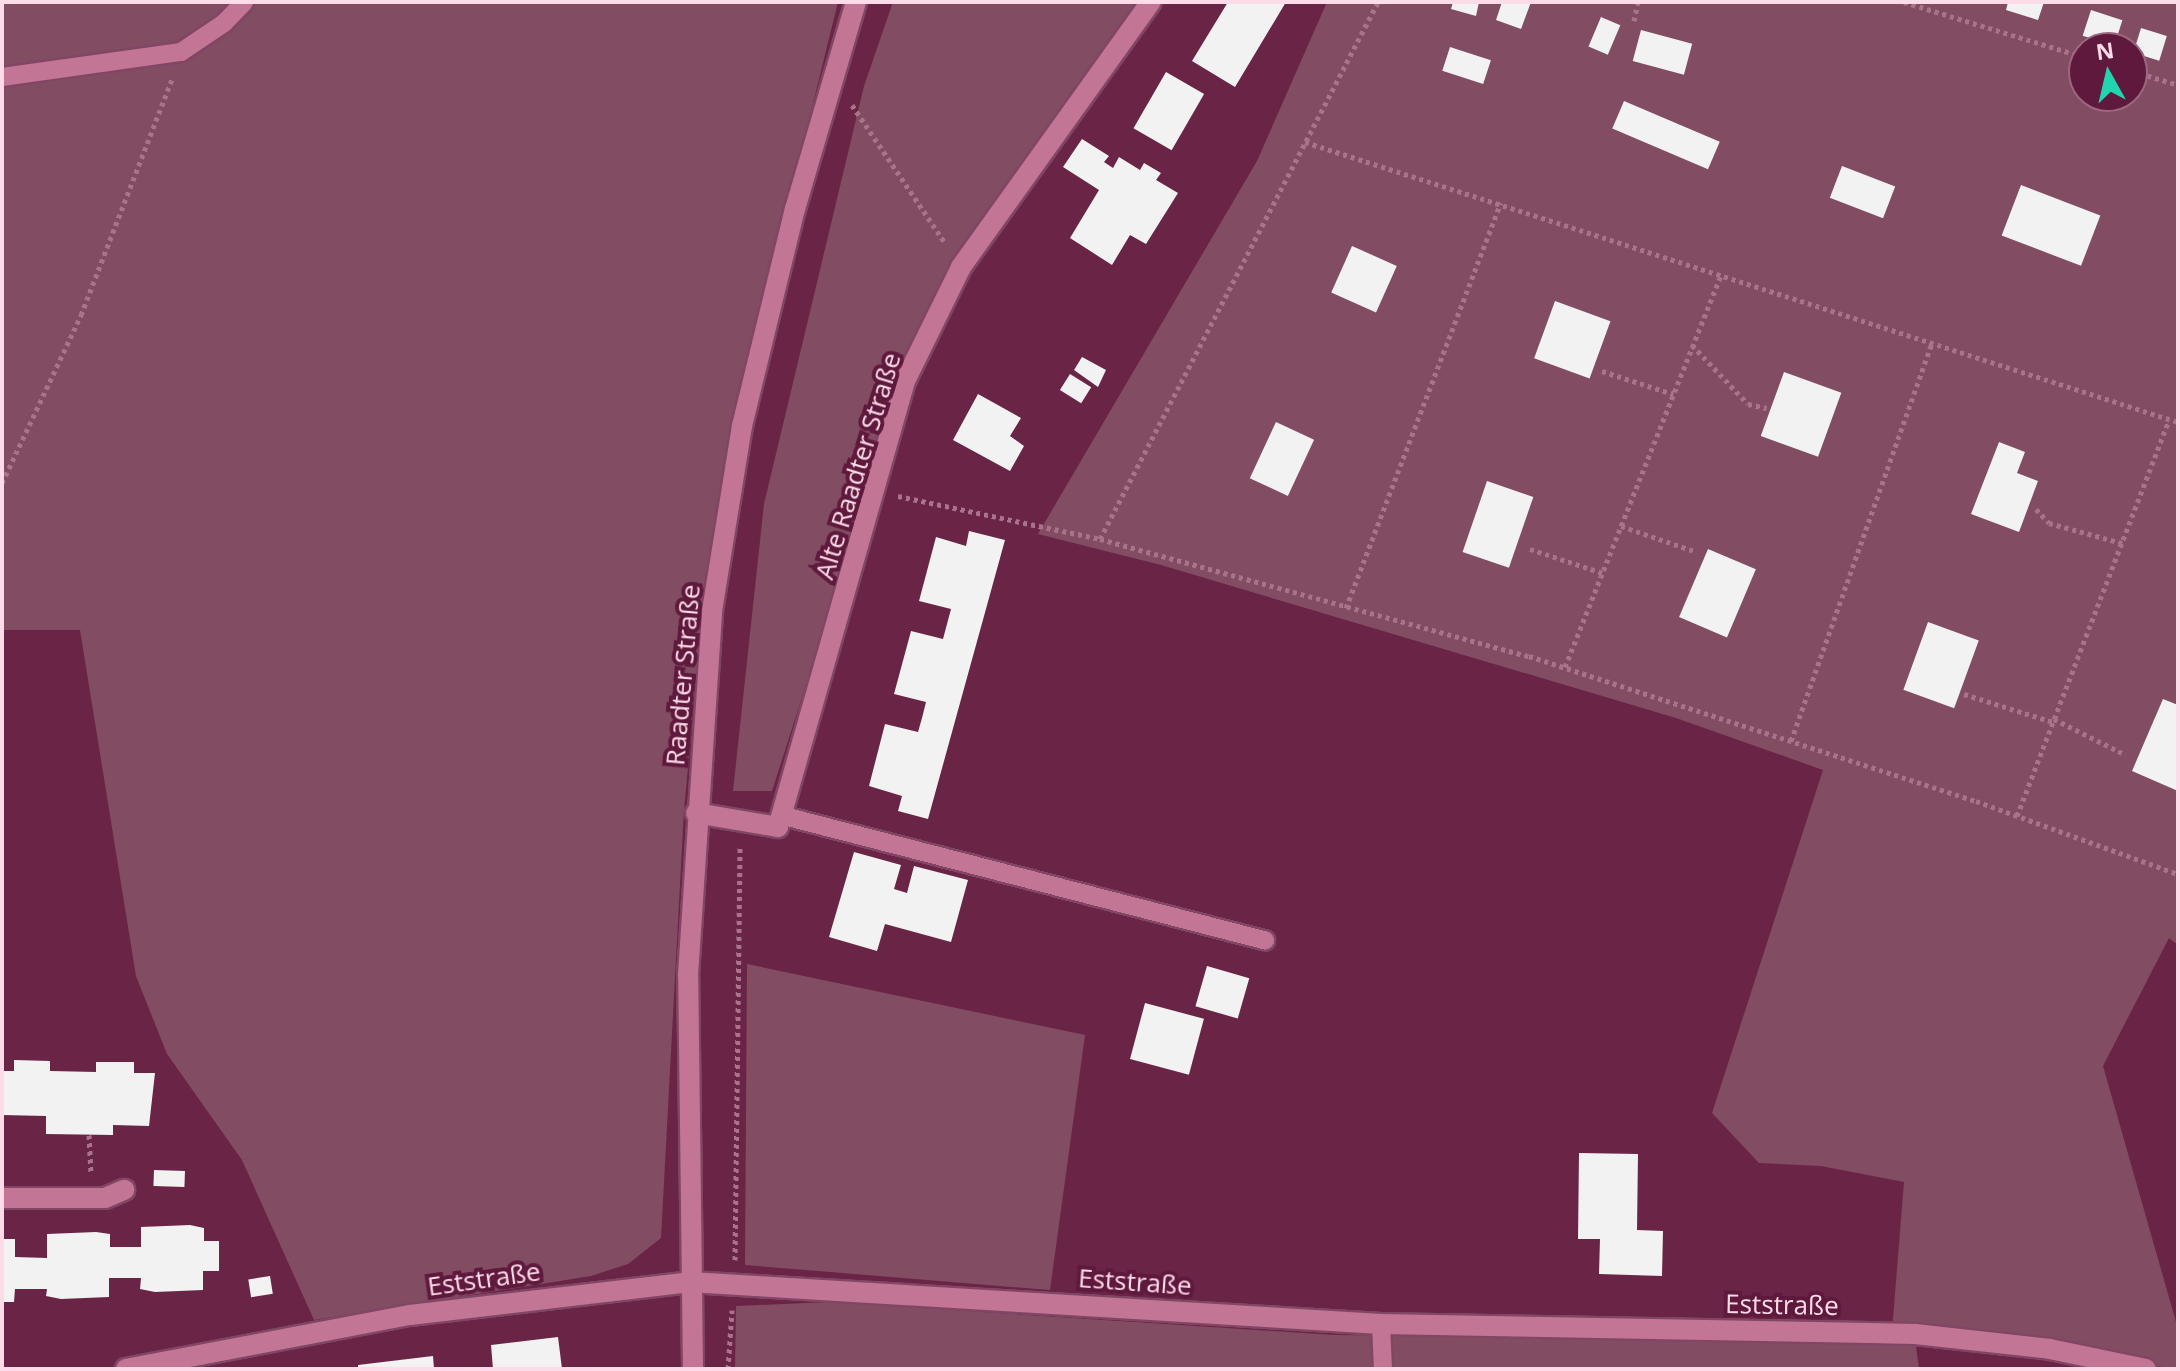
<!DOCTYPE html>
<html>
<head>
<meta charset="utf-8">
<style>
	body { margin:0 }
	#map { position:relative; width:2180px; height:1371px; overflow:hidden; background:#6a2546; font-family:"Open Sans",sans-serif }
	div>[style] { position:absolute }
	.green>* { inset:0; background:#824c63 }
	.building>* { inset:0; background:#f2f2f2; transform-origin:0 0 }
	.path>* { height:5px; margin-top:-2.5px; transform-origin:0; background:repeating-linear-gradient(90deg,#aa738c 0 4px,transparent 0 8px) }
	.roads { filter:drop-shadow(2px 0 #814664) drop-shadow(-2px 0 #814664) drop-shadow(0 2px #814664) drop-shadow(0 -2px #814664) }
	.lane>* { height:18px; margin:-9px; padding:0 9px; transform-origin:9px; border-radius:9px; background:#c37596 }
	.street>* { height:20px; margin:-10px; padding:0 10px; transform-origin:10px; border-radius:10px; background:#c37596 }
	.secondary>* { height:20px; margin:-10px; padding:0 10px; transform-origin:10px; border-radius:10px; background:#c37596 }
	span { translate:-50% -50%; white-space:nowrap; text-align:center; line-height:1.15; -webkit-text-stroke:8px #5e193c; paint-order:stroke }
	.street-label { font-size:26px; color:#fedbe8 }
	.frame { position:absolute; inset:0; border:4px solid #fedbe8; pointer-events:none }
	.north { position:absolute; left:2068px; top:32px; width:80px; height:80px; box-sizing:border-box; background:#5e193c; border:2px solid #9e6781; border-radius:50%; rotate:352deg; font-size:22px; font-weight:700; line-height:32px; text-align:center; color:#fedbe8 }
	.north::after { content:''; display:block; margin:auto; width:28px; height:36px; background:#21d5af; clip-path:polygon(50% 0,100% 100%,50% 72%,0 100%) }
</style>
</head>
<body>
<div id="map">
	<div class="green">
		<i style="clip-path:polygon(2px 2px,838px 2px,733px 428px,703px 607px,684px 810px,661px 1238px,628px 1264px,591px 1276px,314px 1320px,242px 1160px,167px 1054px,136px 976px,80px 630px,2px 630px)"></i>
		<i style="clip-path:polygon(893px 2px,1143px 2px,960px 262px,869px 489px,772px 791px,733px 791px,764px 504px,864px 86px)"></i>
		<i style="clip-path:polygon(evenodd,1327px 2px,2178px 2px,2178px 945px,2169px 938px,2103px 1066px,2178px 1329px,2178px 1369px,1892px 1331px,1904px 1182px,1821px 1166px,1759px 1163px,1712px 1113px,1823px 770px,1676px 718px,1161px 565px,1038px 534px,1257px 161px,1327px 2px,2084px 48px,2132px 48px,2132px 96px,2084px 96px,2084px 48px)"></i>
		<i style="clip-path:polygon(747px 964px,1085px 1035px,1050px 1290px,745px 1265px)"></i>
		<i style="clip-path:polygon(829px 1302px,1334px 1335px,1915px 1339px,1919px 1369px,735px 1369px,736px 1306px)"></i>
	</div>
	<div class="building">
		<i style="clip-path:polygon(1228px 2px,1286px 2px,1235px 87px,1192px 61px)"></i>
		<i style="clip-path:polygon(1453px 2px,1479px 2px,1476px 16px,1451px 9px)"></i>
		<i style="clip-path:polygon(1502px 2px,1531px 2px,1521px 29px,1496px 20px)"></i>
		<i style="clip-path:polygon(2008px 2px,2044px 2px,2038px 20px,2006px 10px)"></i>
		<i style="left:2091px;top:10px;width:33px;height:27px;rotate:18deg"></i>
		<i style="left:1601px;top:17px;width:21px;height:32px;rotate:23deg"></i>
		<i style="left:2141px;top:28px;width:27px;height:26px;rotate:17deg"></i>
		<i style="left:1641px;top:30px;width:53px;height:32px;rotate:15deg"></i>
		<i style="left:1450px;top:47px;width:43px;height:25px;rotate:18deg"></i>
		<i style="left:1166px;top:72px;width:44px;height:65px;rotate:30deg"></i>
		<i style="left:1624px;top:101px;width:104px;height:30px;rotate:23deg"></i>
		<i style="clip-path:polygon(1082px 139px,1109px 156px,1104px 162px,1113px 168px,1119px 157px,1140px 170px,1144px 163px,1161px 173px,1156px 180px,1178px 193px,1146px 244px,1130px 235px,1112px 265px,1070px 238px,1099px 190px,1063px 167px)"></i>
		<i style="left:1842px;top:166px;width:57px;height:34px;rotate:21deg"></i>
		<i style="left:2021px;top:185px;width:85px;height:54px;rotate:21deg"></i>
		<i style="left:1352px;top:246px;width:49px;height:51px;rotate:24deg"></i>
		<i style="left:1555px;top:301px;width:59px;height:61px;rotate:20deg"></i>
		<i style="clip-path:polygon(1082px 357px,1106px 370px,1098px 387px,1074px 370px)"></i>
		<i style="left:1784px;top:372px;width:61px;height:68px;rotate:20deg"></i>
		<i style="left:1070px;top:374px;width:25px;height:19px;rotate:32deg"></i>
		<i style="clip-path:polygon(978px 394px,1021px 418px,1010px 436px,1024px 446px,1010px 471px,953px 440px)"></i>
		<i style="left:1276px;top:422px;width:42px;height:62px;rotate:25deg"></i>
		<i style="clip-path:polygon(1999px 442px,2025px 452px,2017px 473px,2038px 481px,2019px 532px,1971px 514px)"></i>
		<i style="left:1487px;top:481px;width:49px;height:75px;rotate:19deg"></i>
		<i style="clip-path:polygon(969px 531px,1005px 540px,928px 819px,898px 811px,902px 796px,869px 786px,885px 724px,918px 732px,922px 718px,926px 702px,894px 694px,911px 631px,943px 639px,951px 609px,919px 601px,936px 537px,966px 546px)"></i>
		<i style="left:1708px;top:549px;width:52px;height:74px;rotate:23deg"></i>
		<i style="left:1928px;top:622px;width:54px;height:72px;rotate:20deg"></i>
		<i style="clip-path:polygon(2163px 699px,2178px 705px,2178px 791px,2132px 771px)"></i>
		<i style="clip-path:polygon(854px 852px,901px 865px,894px 889px,907px 893px,914px 866px,968px 880px,951px 942px,885px 924px,877px 951px,829px 937px)"></i>
		<i style="left:1207px;top:966px;width:44px;height:42px;rotate:16deg"></i>
		<i style="left:1145px;top:1003px;width:61px;height:58px;rotate:15deg"></i>
		<i style="clip-path:polygon(14px 1060px,50px 1061px,50px 1071px,96px 1072px,96px 1062px,134px 1062px,134px 1073px,155px 1073px,149px 1126px,113px 1125px,113px 1135px,46px 1134px,46px 1116px,2px 1115px,2px 1071px,14px 1071px)"></i>
		<i style="clip-path:polygon(1579px 1153px,1638px 1154px,1637px 1230px,1663px 1231px,1662px 1276px,1599px 1274px,1600px 1239px,1578px 1239px)"></i>
		<i style="left:154px;top:1170px;width:31px;height:16px;rotate:2deg"></i>
		<i style="clip-path:polygon(190px 1225px,204px 1228px,204px 1241px,219px 1241px,219px 1271px,203px 1271px,203px 1290px,155px 1292px,140px 1289px,141px 1278px,109px 1278px,109px 1297px,61px 1299px,46px 1296px,47px 1289px,15px 1289px,14px 1302px,2px 1302px,2px 1239px,15px 1239px,15px 1257px,47px 1258px,47px 1234px,96px 1232px,110px 1234px,110px 1247px,141px 1247px,141px 1227px)"></i>
		<i style="left:270px;top:1276px;width:18px;height:22px;rotate:81deg"></i>
		<i style="clip-path:polygon(558px 1337px,562px 1369px,493px 1369px,491px 1345px)"></i>
		<i style="clip-path:polygon(433px 1356px,434px 1369px,358px 1369px,358px 1365px)"></i>
	</div>
	<div class="path">
		<i style="left:1904px;top:2px;width:188px;rotate:17deg"></i>
		<i style="left:1634px;top:21px;width:19px;rotate:-78deg"></i>
		<i style="left:2132px;top:71px;width:48px;rotate:16.9deg"></i>
		<i style="left:852px;top:105px;width:166px;rotate:56deg"></i>
		<i style="left:1305px;top:142px;width:917px;rotate:17.78deg"></i>
		<i style="left:1692px;top:345px;width:81px;rotate:46.5deg"></i>
		<i style="left:1748px;top:404px;width:19px;rotate:12deg"></i>
		<i style="left:1602px;top:371px;width:75px;rotate:17.9deg"></i>
		<i style="left:2px;top:483px;width:186px;rotate:-64.8deg"></i>
		<i style="left:81px;top:315px;width:253px;rotate:-68.9deg"></i>
		<i style="left:898px;top:496px;width:207px;rotate:12deg"></i>
		<i style="left:1100px;top:539px;width:445px;rotate:15.3deg"></i>
		<i style="left:1529px;top:656px;width:470px;rotate:18deg"></i>
		<i style="left:1976px;top:801px;width:215px;rotate:19.9deg"></i>
		<i style="left:2036px;top:509px;width:19px;rotate:47deg"></i>
		<i style="left:2049px;top:523px;width:76px;rotate:15.3deg"></i>
		<i style="left:1621px;top:526px;width:80px;rotate:18.9deg"></i>
		<i style="left:1100px;top:539px;width:605px;rotate:-62.63deg"></i>
		<i style="left:1530px;top:549px;width:77px;rotate:18.2deg"></i>
		<i style="left:1346px;top:608px;width:434px;rotate:-69.1deg"></i>
		<i style="left:1565px;top:667px;width:423px;rotate:-68.3deg"></i>
		<i style="left:1964px;top:694px;width:93px;rotate:17.5deg"></i>
		<i style="left:2054px;top:719px;width:80px;rotate:26.6deg"></i>
		<i style="left:1791px;top:741px;width:423px;rotate:-70.5deg"></i>
		<i style="left:2017px;top:816px;width:424px;rotate:-69deg"></i>
		<i style="left:89px;top:1135px;width:39px;rotate:87deg"></i>
		<i style="left:735px;top:1260px;width:414px;rotate:-89.3deg"></i>
		<i style="left:728px;top:1369px;width:59px;rotate:-86.1deg"></i>
	</div>
	<div class="roads">
		<div class="lane">
			<i style="left:2px;top:77px;width:181px;rotate:-8deg"></i>
			<i style="left:181px;top:52px;width:52px;rotate:-34deg"></i>
			<i style="left:224px;top:23px;width:29px;rotate:-46deg"></i>
			<i style="left:784px;top:816px;width:497px;rotate:14.5deg"></i>
			<i style="left:1381px;top:1324px;width:45px;rotate:87.5deg"></i>
		</div>
		<div class="street">
			<i style="left:696px;top:813px;width:83px;rotate:9.7deg"></i>
			<i style="left:778px;top:827px;width:466px;rotate:-74.1deg"></i>
			<i style="left:906px;top:379px;width:125px;rotate:-63.8deg"></i>
			<i style="left:961px;top:267px;width:326px;rotate:-54.4deg"></i>
			<i style="left:2px;top:1198px;width:103px"></i>
			<i style="left:105px;top:1198px;width:21px;rotate:-23deg"></i>
			<i style="left:126px;top:1369px;width:289px;rotate:-10.8deg"></i>
			<i style="left:410px;top:1315px;width:282px;rotate:-6.7deg"></i>
			<i style="left:690px;top:1282px;width:692px;rotate:3.48deg"></i>
			<i style="left:1381px;top:1324px;width:534px;rotate:1.07deg"></i>
			<i style="left:1915px;top:1334px;width:136px;rotate:6.3deg"></i>
			<i style="left:2050px;top:1349px;width:98px;rotate:11.8deg"></i>
		</div>
		<div class="secondary">
			<i style="left:693px;top:1369px;width:394px;rotate:-90.7deg"></i>
			<i style="left:688px;top:975px;width:365px;rotate:-86.2deg"></i>
			<i style="left:712px;top:611px;width:187px;rotate:-80.8deg"></i>
			<i style="left:742px;top:426px;width:223px;rotate:-76.3deg"></i>
			<i style="left:795px;top:209px;width:216px;rotate:-73.6deg"></i>
		</div>
	</div>
	<div class="street-label">
		<span style="left:858px;top:466px;rotate:-73deg">Alte Raadter Straße</span>
		<span style="left:683px;top:675px;rotate:-85deg">Raadter Straße</span>
		<span style="left:484px;top:1279px;rotate:-8deg">Eststraße</span>
		<span style="left:1135px;top:1282px;rotate:4deg">Eststraße</span>
		<span style="left:1782px;top:1305px;rotate:1deg">Eststraße</span>
	</div>
	<div class="frame"></div>
	<div class="north">N</div>
</div>
</body>
</html>
